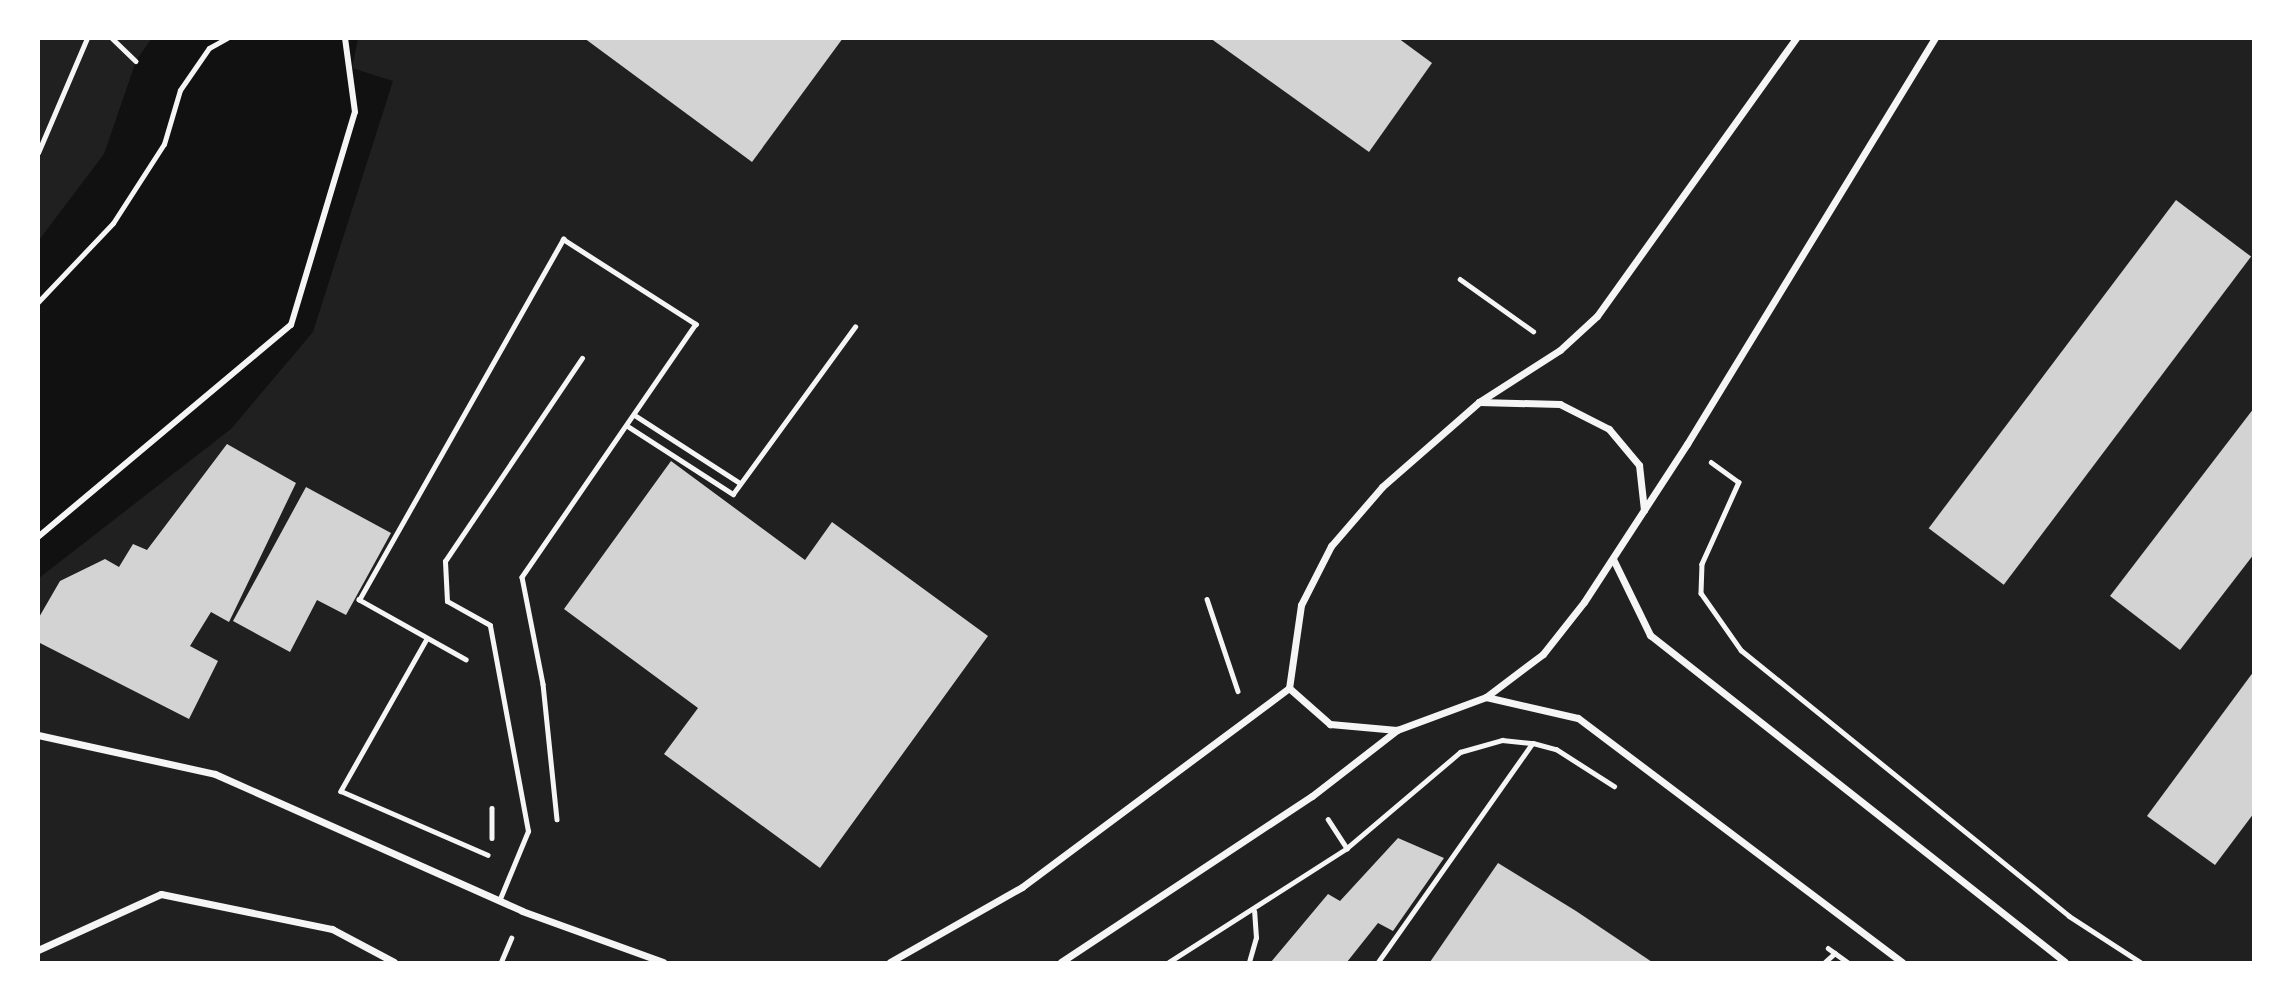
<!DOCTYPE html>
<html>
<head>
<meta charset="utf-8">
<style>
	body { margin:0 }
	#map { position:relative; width:2292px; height:1001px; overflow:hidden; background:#111; font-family:Figtree,sans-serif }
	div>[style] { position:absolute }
	.green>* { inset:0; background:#202020 }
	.building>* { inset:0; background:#d3d3d3; transform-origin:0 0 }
	.path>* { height:4.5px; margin:-2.25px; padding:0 2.25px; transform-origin:2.25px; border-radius:2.25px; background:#f5f5f5 }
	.service>* { height:5px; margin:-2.5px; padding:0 2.5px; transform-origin:2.5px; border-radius:2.5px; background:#f5f5f5 }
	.pedestrian>* { height:6px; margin:-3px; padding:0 3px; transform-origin:3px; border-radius:3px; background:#f5f5f5 }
	.minor>* { height:7px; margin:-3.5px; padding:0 3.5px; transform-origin:3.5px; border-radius:3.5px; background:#f5f5f5 }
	span { translate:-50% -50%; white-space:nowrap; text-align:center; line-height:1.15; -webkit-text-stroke:7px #fff; paint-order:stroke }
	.frame { position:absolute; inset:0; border:40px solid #fff; pointer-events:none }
</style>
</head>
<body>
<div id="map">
	<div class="green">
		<i style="clip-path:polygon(39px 39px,151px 39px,136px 61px,104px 154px,39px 240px)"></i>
		<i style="clip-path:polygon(358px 39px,2253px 39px,2253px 962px,39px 962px,39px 578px,231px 429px,313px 332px,393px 81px,352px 68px)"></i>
	</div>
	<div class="building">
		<i style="clip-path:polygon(584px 38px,843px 38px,752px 162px)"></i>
		<i style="clip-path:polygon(1210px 38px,1398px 38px,1432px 63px,1369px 152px)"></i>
		<i style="left:2176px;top:200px;width:94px;height:411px;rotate:37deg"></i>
		<i style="clip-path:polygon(2254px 408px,2254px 554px,2180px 650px,2110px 596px)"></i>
		<i style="clip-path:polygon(227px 444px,296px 483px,229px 622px,211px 612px,190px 646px,218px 661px,189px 719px,38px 642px,38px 619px,60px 581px,105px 559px,119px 567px,133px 544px,147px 550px)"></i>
		<i style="clip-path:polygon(671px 461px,805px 560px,832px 522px,988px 636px,820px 868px,664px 754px,698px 708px,564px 609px)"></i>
		<i style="clip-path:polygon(306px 487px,391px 533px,346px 615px,317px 600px,290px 652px,233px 621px)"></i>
		<i style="clip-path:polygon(2254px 671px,2254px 813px,2215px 865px,2147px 816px)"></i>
		<i style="clip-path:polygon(1398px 838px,1444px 858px,1393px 931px,1378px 923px,1347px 962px,1271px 962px,1328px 894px,1340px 901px)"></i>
		<i style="clip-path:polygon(1498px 863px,1576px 911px,1652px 962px,1430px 962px)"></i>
	</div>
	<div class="path">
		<i style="left:112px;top:38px;width:33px;rotate:44deg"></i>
		<i style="left:38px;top:153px;width:125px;rotate:-66.9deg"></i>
		<i style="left:1460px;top:279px;width:90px;rotate:35.5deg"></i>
		<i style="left:636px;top:416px;width:124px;rotate:32.8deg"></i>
		<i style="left:629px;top:427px;width:124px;rotate:32.8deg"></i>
		<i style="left:733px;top:494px;width:207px;rotate:-53.9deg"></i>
		<i style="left:1711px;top:462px;width:34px;rotate:36deg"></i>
		<i style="left:1739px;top:482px;width:90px;rotate:114.3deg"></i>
		<i style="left:1702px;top:564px;width:29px;rotate:92deg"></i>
		<i style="left:1701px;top:593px;width:70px;rotate:54.9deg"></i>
		<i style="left:1741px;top:650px;width:422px;rotate:39deg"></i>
		<i style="left:2069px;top:916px;width:85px;rotate:32.9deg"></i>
		<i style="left:1207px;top:599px;width:97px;rotate:71.4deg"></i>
		<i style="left:427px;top:639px;width:175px;rotate:119.5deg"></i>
		<i style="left:341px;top:791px;width:160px;rotate:23.5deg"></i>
		<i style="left:466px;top:660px;width:123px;rotate:-150.7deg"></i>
		<i style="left:359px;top:600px;width:415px;rotate:-60.5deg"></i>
		<i style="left:563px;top:239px;width:158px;rotate:32.6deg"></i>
		<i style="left:696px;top:324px;width:307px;rotate:124.5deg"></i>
		<i style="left:522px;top:577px;width:109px;rotate:78.9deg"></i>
		<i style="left:543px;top:684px;width:136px;rotate:84.1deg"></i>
		<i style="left:492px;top:808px;width:30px;rotate:90deg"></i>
		<i style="left:1328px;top:819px;width:35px;rotate:57deg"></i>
		<i style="left:1828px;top:948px;width:24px;rotate:36deg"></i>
		<i style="left:501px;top:962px;width:26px;rotate:-67deg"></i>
		<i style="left:1169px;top:962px;width:211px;rotate:-32.6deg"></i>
		<i style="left:1347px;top:848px;width:148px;rotate:-40.3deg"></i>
		<i style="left:1460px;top:752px;width:44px;rotate:-15.9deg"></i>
		<i style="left:1502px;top:740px;width:31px;rotate:6deg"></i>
		<i style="left:1533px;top:743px;width:24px;rotate:15deg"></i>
		<i style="left:1556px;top:749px;width:69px;rotate:32.5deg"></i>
		<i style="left:1249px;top:962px;width:25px;rotate:-74deg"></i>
		<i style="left:1256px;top:938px;width:26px;rotate:-94deg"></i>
		<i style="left:1378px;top:962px;width:267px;rotate:-54.8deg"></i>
		<i style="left:1825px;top:962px;width:13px;rotate:-42deg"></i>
	</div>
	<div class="service">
		<i style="left:38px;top:302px;width:109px;rotate:-46.5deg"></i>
		<i style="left:113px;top:223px;width:94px;rotate:-57.2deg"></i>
		<i style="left:164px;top:144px;width:56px;rotate:-73.5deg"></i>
		<i style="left:180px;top:90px;width:51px;rotate:-55.4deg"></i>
		<i style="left:209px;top:48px;width:21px;rotate:-29deg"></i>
		<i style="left:499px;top:901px;width:76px;rotate:-67.5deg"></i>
		<i style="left:528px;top:831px;width:209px;rotate:-100.5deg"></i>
		<i style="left:490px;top:625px;width:49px;rotate:-150.8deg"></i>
		<i style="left:447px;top:601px;width:40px;rotate:-92.9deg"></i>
		<i style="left:445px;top:561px;width:245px;rotate:-56deg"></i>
	</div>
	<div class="pedestrian">
		<i style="left:38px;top:537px;width:330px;rotate:-40deg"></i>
		<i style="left:291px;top:325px;width:222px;rotate:-73.3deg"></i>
		<i style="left:355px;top:112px;width:75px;rotate:-97.7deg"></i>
	</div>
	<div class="minor">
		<i style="left:1479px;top:402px;width:96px;rotate:-32.7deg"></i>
		<i style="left:1560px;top:350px;width:50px;rotate:-42.6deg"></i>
		<i style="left:1597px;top:316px;width:342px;rotate:-54.4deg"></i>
		<i style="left:1644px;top:510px;width:45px;rotate:-96.3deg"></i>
		<i style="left:1639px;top:465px;width:47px;rotate:-129.8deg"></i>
		<i style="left:1609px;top:429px;width:55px;rotate:-153deg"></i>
		<i style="left:1560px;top:404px;width:81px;rotate:-178.6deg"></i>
		<i style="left:1479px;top:402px;width:129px;rotate:138.8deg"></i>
		<i style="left:1382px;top:487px;width:78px;rotate:130.8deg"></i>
		<i style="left:1331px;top:546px;width:66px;rotate:117deg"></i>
		<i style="left:1301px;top:605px;width:84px;rotate:98.2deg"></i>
		<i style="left:1289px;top:688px;width:55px;rotate:41.3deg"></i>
		<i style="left:1330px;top:724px;width:67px;rotate:5.1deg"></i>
		<i style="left:1397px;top:730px;width:95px;rotate:-20.3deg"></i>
		<i style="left:1486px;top:697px;width:71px;rotate:-37deg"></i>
		<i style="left:1543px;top:654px;width:66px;rotate:-51.7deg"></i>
		<i style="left:1584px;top:602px;width:189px;rotate:-56.9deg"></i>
		<i style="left:1687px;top:444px;width:476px;rotate:-58.6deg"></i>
		<i style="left:1613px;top:559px;width:85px;rotate:64deg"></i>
		<i style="left:1650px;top:635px;width:528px;rotate:38.24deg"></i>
		<i style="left:1486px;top:697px;width:94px;rotate:12.9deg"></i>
		<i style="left:1578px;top:718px;width:406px;rotate:37deg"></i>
		<i style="left:38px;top:735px;width:181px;rotate:12.4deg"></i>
		<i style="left:215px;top:774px;width:336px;rotate:24deg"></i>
		<i style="left:522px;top:911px;width:150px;rotate:19.9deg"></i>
		<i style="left:38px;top:950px;width:135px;rotate:-24.5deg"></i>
		<i style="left:161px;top:894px;width:175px;rotate:11.6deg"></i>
		<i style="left:332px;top:929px;width:70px;rotate:28deg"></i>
		<i style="left:890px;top:962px;width:152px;rotate:-29.6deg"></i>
		<i style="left:1022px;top:887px;width:333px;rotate:-36.7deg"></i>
		<i style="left:1061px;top:962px;width:301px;rotate:-33.5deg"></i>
		<i style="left:1312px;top:796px;width:108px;rotate:-37.8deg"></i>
	</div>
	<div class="frame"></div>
</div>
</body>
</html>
